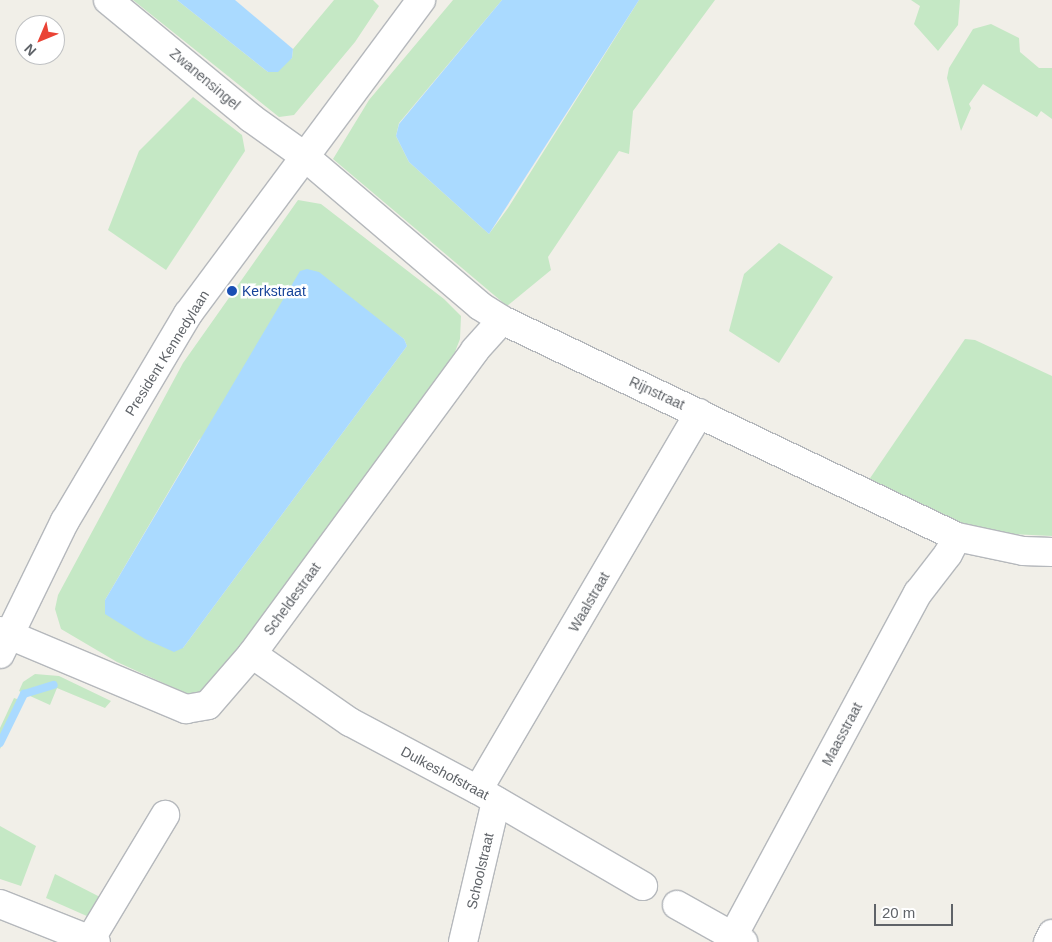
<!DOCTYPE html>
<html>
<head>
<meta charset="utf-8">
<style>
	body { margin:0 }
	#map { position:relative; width:1052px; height:942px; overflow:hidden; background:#f1efe8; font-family:Helvetica,sans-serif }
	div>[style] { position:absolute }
	.green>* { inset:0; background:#c5e8c5 }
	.water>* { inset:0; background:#aadaff }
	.stream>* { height:8px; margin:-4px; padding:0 4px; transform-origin:4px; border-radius:4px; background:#aadaff }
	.roads { filter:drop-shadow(1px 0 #b5b8bc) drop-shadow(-1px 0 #b5b8bc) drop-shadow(0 1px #b5b8bc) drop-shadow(0 -1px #b5b8bc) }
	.minor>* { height:28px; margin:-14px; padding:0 14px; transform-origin:14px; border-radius:14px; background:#fff }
	.dots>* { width:14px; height:14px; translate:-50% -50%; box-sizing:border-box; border:2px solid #fff; border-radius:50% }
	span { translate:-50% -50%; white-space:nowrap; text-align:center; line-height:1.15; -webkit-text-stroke:5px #fff; paint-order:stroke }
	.street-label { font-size:14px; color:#5f6368 }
	.transit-label { font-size:14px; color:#164399 }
	.left { translate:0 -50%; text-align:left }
	.north { position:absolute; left:15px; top:15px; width:50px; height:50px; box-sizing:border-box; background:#fff; border:1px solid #bfc1c3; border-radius:50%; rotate:225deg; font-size:14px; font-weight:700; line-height:20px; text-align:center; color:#5f6368 }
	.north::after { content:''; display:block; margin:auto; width:18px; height:22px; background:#ea4335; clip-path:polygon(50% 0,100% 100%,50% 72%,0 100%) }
	.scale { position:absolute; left:874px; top:904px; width:79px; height:22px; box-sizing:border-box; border:2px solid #5f6368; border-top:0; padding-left:6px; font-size:15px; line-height:18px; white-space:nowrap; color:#5f6368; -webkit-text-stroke:4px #fff; paint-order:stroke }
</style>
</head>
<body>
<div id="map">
	<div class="green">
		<i style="clip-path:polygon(133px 0,177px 0,268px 72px,292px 58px,293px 49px,334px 0,373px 0,379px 6px,355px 42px,294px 115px,279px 117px)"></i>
		<i style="clip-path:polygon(453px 0,502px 0,399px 123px,396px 136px,409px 162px,489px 234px,508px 208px,639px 0,715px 0,633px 111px,629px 154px,619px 151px,548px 257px,551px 270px,507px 306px,333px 159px,369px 100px)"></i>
		<i style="clip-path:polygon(911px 0,960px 0,958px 25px,938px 51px,914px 24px,920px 6px)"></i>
		<i style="clip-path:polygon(991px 24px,1019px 38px,1020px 52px,1039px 68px,1052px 68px,1052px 119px,1041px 111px,1037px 117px,983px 84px,969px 104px,971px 108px,961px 131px,947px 78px,949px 68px,973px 29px)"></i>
		<i style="clip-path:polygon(193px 97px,242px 135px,245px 151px,166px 270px,108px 230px,139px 151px)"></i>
		<i style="clip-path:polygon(evenodd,298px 200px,321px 204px,444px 299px,461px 316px,460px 339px,453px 357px,239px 650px,210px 687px,194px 697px,117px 662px,61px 629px,55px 609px,58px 595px,183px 363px,298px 200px,363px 309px,404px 339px,407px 346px,183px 648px,105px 600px,199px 440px,363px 309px)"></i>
		<i style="clip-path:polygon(779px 243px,833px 277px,779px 363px,729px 331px,744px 274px)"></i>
		<i style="clip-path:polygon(965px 339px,975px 340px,1052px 376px,1052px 536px,965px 532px,864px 487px)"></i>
		<i style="clip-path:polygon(35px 674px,59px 676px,111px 701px,105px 708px,57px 688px,50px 705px,19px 691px,23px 682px)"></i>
		<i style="clip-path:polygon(14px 698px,23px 701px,0 749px,0 728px)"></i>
		<i style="clip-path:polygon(0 826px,36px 846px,21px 886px,0 879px)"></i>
		<i style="clip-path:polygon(55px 874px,100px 897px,89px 917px,46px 898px)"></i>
	</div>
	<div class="water">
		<i style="clip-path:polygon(177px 0,235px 0,293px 49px,292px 58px,278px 72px,268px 72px)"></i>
		<i style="clip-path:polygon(502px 0,639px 0,489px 234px,409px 162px,396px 136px,399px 124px)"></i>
		<i style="clip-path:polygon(307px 269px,319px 272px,404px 339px,407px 346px,183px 648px,174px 652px,145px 639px,105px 614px,105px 600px,300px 271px)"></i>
	</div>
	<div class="stream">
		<i style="left:0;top:743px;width:55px;rotate:-63.9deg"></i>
		<i style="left:24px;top:694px;width:31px;rotate:-17deg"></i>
	</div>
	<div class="roads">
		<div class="minor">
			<i style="left:108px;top:0;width:185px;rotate:39.5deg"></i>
			<i style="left:251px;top:118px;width:65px;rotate:35.6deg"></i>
			<i style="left:304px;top:156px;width:231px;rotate:40.4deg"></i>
			<i style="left:480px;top:306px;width:26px;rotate:32deg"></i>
			<i style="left:502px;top:320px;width:504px;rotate:25.5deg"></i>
			<i style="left:957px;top:537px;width:67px;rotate:12deg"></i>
			<i style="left:1023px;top:551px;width:29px;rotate:2deg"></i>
			<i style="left:0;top:631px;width:202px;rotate:22.8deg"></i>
			<i style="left:186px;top:709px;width:22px;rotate:-10deg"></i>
			<i style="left:208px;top:705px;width:67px;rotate:-49.2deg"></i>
			<i style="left:252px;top:654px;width:377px;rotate:-53.7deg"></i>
			<i style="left:475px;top:350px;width:40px;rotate:-48deg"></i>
			<i style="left:0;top:654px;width:148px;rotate:-64deg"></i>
			<i style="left:65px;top:521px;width:241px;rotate:-59.3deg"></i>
			<i style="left:188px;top:314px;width:391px;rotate:-53.4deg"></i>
			<i style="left:252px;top:654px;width:119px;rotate:34.8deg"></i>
			<i style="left:350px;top:722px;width:145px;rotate:28deg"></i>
			<i style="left:478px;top:790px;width:191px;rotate:30.2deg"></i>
			<i style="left:478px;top:790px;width:437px;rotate:-59.6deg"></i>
			<i style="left:0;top:904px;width:103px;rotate:21.6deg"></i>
			<i style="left:677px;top:905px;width:76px;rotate:29.3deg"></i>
			<i style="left:733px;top:936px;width:390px;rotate:-61.7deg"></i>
			<i style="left:918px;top:593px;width:49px;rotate:-52.4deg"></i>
			<i style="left:948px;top:554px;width:19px;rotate:-62deg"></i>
			<i style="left:90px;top:940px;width:146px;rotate:-59deg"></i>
			<i style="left:463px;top:942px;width:145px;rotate:-76.8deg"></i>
			<i style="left:1048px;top:942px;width:9px;rotate:-63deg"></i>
		</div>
	</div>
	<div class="dots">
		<i style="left:232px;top:291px;background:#1a4fb4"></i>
	</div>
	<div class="street-label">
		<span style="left:205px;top:79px;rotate:40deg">Zwanensingel</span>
		<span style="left:167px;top:353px;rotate:-58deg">President Kennedylaan</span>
		<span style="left:657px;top:393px;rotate:25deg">Rijnstraat</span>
		<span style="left:292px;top:599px;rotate:-54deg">Scheldestraat</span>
		<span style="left:589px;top:602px;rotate:-60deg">Waalstraat</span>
		<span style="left:842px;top:734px;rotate:-62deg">Maasstraat</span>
		<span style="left:445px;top:773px;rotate:28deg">Dulkeshofstraat</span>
		<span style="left:480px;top:871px;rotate:-77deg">Schoolstraat</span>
	</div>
	<div class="transit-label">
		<span class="left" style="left:242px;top:291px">Kerkstraat</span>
	</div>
	<div class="north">N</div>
	<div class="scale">20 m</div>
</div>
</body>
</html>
